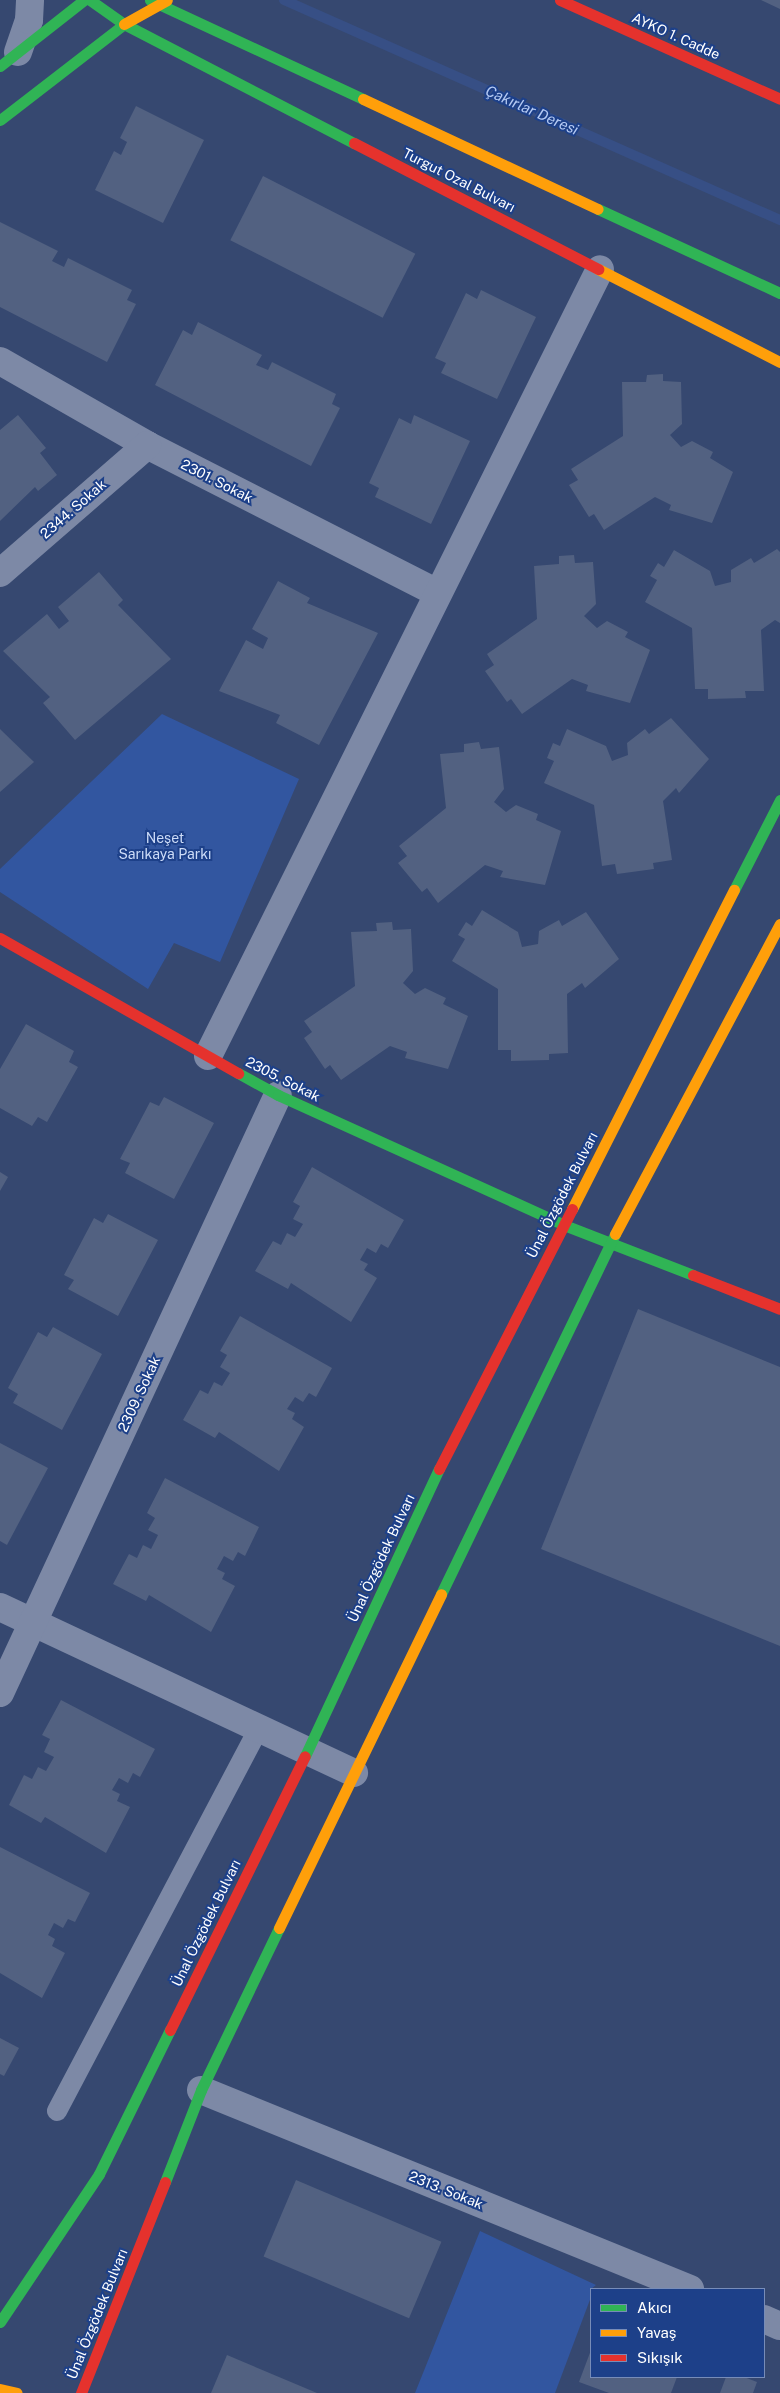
<!DOCTYPE html>
<html>
<head>
<meta charset="utf-8">
<style>
	body { margin:0 }
	#map { position:relative; width:780px; height:2393px; overflow:hidden; background:#364870; font-family:"Public Sans",sans-serif }
	div>[style] { position:absolute }
	.green>* { inset:0; background:#3256a0 }
	.stream>* { height:10px; margin:-5px; padding:0 5px; transform-origin:5px; border-radius:5px; background:#374f85 }
	.building>* { inset:0; background:#526181; transform-origin:0 0 }
	.lane>* { height:20px; margin:-10px; padding:0 10px; transform-origin:10px; border-radius:10px; background:#7d89a6 }
	.street>* { height:28px; margin:-14px; padding:0 14px; transform-origin:14px; border-radius:14px; background:#7d89a6 }
	.fast>* { height:11px; margin:-5.5px; padding:0 5.5px; transform-origin:5.5px; border-radius:5.5px; background:#30b455 }
	.slow>* { height:11px; margin:-5.5px; padding:0 5.5px; transform-origin:5.5px; border-radius:5.5px; background:#ff9f0a }
	.jam>* { height:11px; margin:-5.5px; padding:0 5.5px; transform-origin:5.5px; border-radius:5.5px; background:#e5322d }
	span { translate:-50% -50%; white-space:nowrap; text-align:center; line-height:1.15; -webkit-text-stroke:4px #1d4089; paint-order:stroke }
	.street-label { font-size:14px; color:#fff }
	.park-label { font-size:14px; color:#cddcf8 }
	.water-label { font-size:15px; color:#b4c9f3; font-style:italic }
	.legend { position:absolute; left:590px; top:2288px; width:175px; height:90px; box-sizing:border-box; background:#1d4089; border:1px solid #778cb8; margin:0; padding:6px 9px; list-style:none; font-size:15px; color:#fff }
	.legend li { display:flex; align-items:center; gap:10px; height:25px }
	.legend b { width:25px; border:1px solid #778cb8 }
</style>
</head>
<body>
<div id="map">
	<div class="green">
		<i style="clip-path:polygon(162px 714px,299px 779px,220px 962px,174px 943px,148px 989px,0 892px,0 869px)"></i>
		<i style="clip-path:polygon(480px 2231px,596px 2285px,591px 2289px,591px 2297px,555px 2393px,415px 2393px)"></i>
	</div>
	<div class="stream">
		<i style="left:284px;top:0;width:543px;rotate:23.92deg"></i>
	</div>
	<div class="building">
		<i style="clip-path:polygon(761px 0,780px 0,780px 9px)"></i>
		<i style="clip-path:polygon(136px 106px,204px 140px,163px 223px,95px 190px,114px 151px,121px 155px,127px 142px,120px 138px)"></i>
		<i style="left:263px;top:176px;width:171px;height:72px;rotate:27deg"></i>
		<i style="clip-path:polygon(0 222px,58px 251px,52px 261px,64px 267px,68px 258px,132px 290px,127px 300px,136px 304px,107px 362px,0 307px)"></i>
		<i style="clip-path:polygon(481px 290px,536px 317px,497px 399px,441px 373px,446px 363px,435px 358px,466px 293px,477px 299px)"></i>
		<i style="clip-path:polygon(198px 322px,262px 355px,256px 365px,268px 370px,272px 362px,336px 394px,332px 404px,340px 408px,311px 466px,155px 385px,183px 330px,192px 335px)"></i>
		<i style="clip-path:polygon(663px 374px,663px 381px,681px 382px,682px 424px,670px 435px,681px 447px,692px 441px,713px 452px,710px 458px,733px 472px,712px 523px,669px 510px,671px 505px,655px 497px,604px 530px,594px 514px,589px 517px,569px 485px,578px 480px,571px 469px,623px 436px,622px 382px,646px 382px,647px 375px)"></i>
		<i style="clip-path:polygon(18px 415px,46px 448px,40px 453px,57px 475px,38px 491px,35px 487px,0 521px,0 430px)"></i>
		<i style="clip-path:polygon(414px 415px,470px 441px,431px 524px,375px 497px,379px 488px,369px 483px,399px 418px,411px 424px)"></i>
		<i style="clip-path:polygon(777px 549px,780px 552px,780px 623px,775px 620px,761px 630px,764px 691px,745px 691px,746px 698px,708px 699px,708px 689px,695px 689px,692px 628px,645px 602px,657px 580px,650px 576px,658px 563px,664px 567px,674px 550px,710px 571px,715px 586px,731px 582px,731px 570px,751px 558px,754px 563px)"></i>
		<i style="clip-path:polygon(574px 555px,575px 563px,593px 562px,596px 604px,584px 616px,597px 628px,607px 621px,628px 632px,625px 637px,650px 650px,630px 703px,586px 691px,588px 685px,572px 679px,522px 714px,511px 699px,507px 702px,485px 671px,494px 665px,487px 654px,537px 619px,534px 566px,559px 564px,559px 556px)"></i>
		<i style="clip-path:polygon(99px 572px,123px 600px,118px 605px,171px 659px,75px 740px,43px 703px,50px 697px,3px 651px,47px 614px,59px 629px,69px 621px,58px 607px)"></i>
		<i style="clip-path:polygon(278px 581px,310px 598px,307px 603px,378px 633px,319px 745px,276px 723px,280px 715px,219px 691px,246px 640px,263px 649px,268px 638px,252px 629px)"></i>
		<i style="clip-path:polygon(671px 718px,709px 759px,679px 793px,676px 788px,663px 801px,672px 860px,653px 863px,654px 869px,617px 874px,615px 864px,602px 866px,594px 805px,544px 783px,554px 761px,547px 758px,553px 743px,560px 746px,567px 729px,606px 746px,612px 761px,628px 755px,627px 743px,645px 729px,649px 734px)"></i>
		<i style="clip-path:polygon(0 729px,34px 762px,0 792px)"></i>
		<i style="clip-path:polygon(479px 742px,481px 749px,499px 747px,504px 789px,494px 802px,506px 812px,516px 805px,538px 814px,536px 820px,561px 831px,545px 885px,500px 877px,503px 871px,485px 865px,438px 903px,427px 888px,422px 892px,398px 863px,407px 856px,399px 846px,446px 808px,440px 754px,464px 752px,464px 744px)"></i>
		<i style="clip-path:polygon(482px 910px,518px 932px,522px 947px,538px 944px,539px 931px,559px 920px,562px 926px,586px 912px,619px 959px,585px 988px,582px 983px,567px 994px,568px 1053px,549px 1054px,549px 1060px,511px 1061px,511px 1050px,498px 1050px,498px 989px,452px 961px,465px 939px,458px 935px,466px 922px,472px 926px)"></i>
		<i style="clip-path:polygon(392px 922px,393px 930px,411px 929px,413px 971px,403px 983px,415px 994px,425px 988px,446px 998px,443px 1004px,468px 1016px,448px 1069px,405px 1058px,407px 1052px,390px 1046px,341px 1080px,330px 1065px,325px 1069px,304px 1038px,312px 1032px,304px 1021px,355px 986px,351px 932px,377px 931px,376px 923px)"></i>
		<i style="clip-path:polygon(26px 1024px,74px 1051px,69px 1062px,78px 1067px,47px 1122px,38px 1117px,32px 1126px,0 1108px,0 1069px)"></i>
		<i style="clip-path:polygon(164px 1097px,214px 1123px,174px 1199px,125px 1173px,130px 1163px,120px 1159px,150px 1102px,159px 1106px)"></i>
		<i style="clip-path:polygon(312px 1167px,404px 1220px,388px 1248px,381px 1244px,376px 1253px,367px 1248px,360px 1260px,368px 1264px,364px 1270px,377px 1278px,351px 1322px,291px 1283px,288px 1289px,255px 1271px,273px 1241px,281px 1245px,287px 1233px,295px 1237px,303px 1224px,293px 1219px,300px 1206px,293px 1202px)"></i>
		<i style="clip-path:polygon(0 1172px,8px 1177px,0 1191px)"></i>
		<i style="clip-path:polygon(108px 1214px,158px 1240px,118px 1316px,68px 1289px,74px 1280px,64px 1275px,94px 1218px,103px 1223px)"></i>
		<i style="clip-path:polygon(638px 1309px,780px 1367px,780px 1646px,541px 1549px)"></i>
		<i style="clip-path:polygon(240px 1316px,332px 1368px,316px 1397px,309px 1393px,303px 1402px,295px 1397px,287px 1409px,295px 1413px,292px 1419px,304px 1427px,279px 1471px,219px 1432px,215px 1438px,183px 1420px,200px 1390px,208px 1394px,214px 1382px,222px 1386px,230px 1373px,220px 1367px,227px 1355px,220px 1351px)"></i>
		<i style="clip-path:polygon(53px 1327px,102px 1354px,62px 1430px,13px 1403px,18px 1394px,8px 1388px,38px 1332px,47px 1337px)"></i>
		<i style="clip-path:polygon(0 1443px,48px 1468px,7px 1545px,0 1541px)"></i>
		<i style="clip-path:polygon(165px 1478px,259px 1527px,245px 1556px,238px 1552px,233px 1561px,224px 1556px,217px 1569px,225px 1573px,222px 1579px,235px 1586px,211px 1632px,149px 1595px,146px 1601px,113px 1584px,129px 1554px,137px 1558px,143px 1545px,151px 1549px,158px 1535px,148px 1530px,155px 1518px,147px 1513px)"></i>
		<i style="clip-path:polygon(61px 1700px,155px 1749px,140px 1777px,133px 1773px,128px 1783px,119px 1778px,112px 1790px,120px 1794px,117px 1801px,130px 1807px,106px 1853px,45px 1817px,41px 1823px,9px 1805px,24px 1775px,32px 1779px,38px 1767px,46px 1771px,54px 1757px,44px 1752px,50px 1739px,42px 1735px)"></i>
		<i style="clip-path:polygon(0 1847px,90px 1893px,75px 1922px,68px 1919px,63px 1928px,54px 1923px,48px 1935px,55px 1939px,52px 1946px,65px 1953px,42px 1998px,0 1973px)"></i>
		<i style="clip-path:polygon(0 2038px,19px 2048px,4px 2076px,0 2074px)"></i>
		<i style="left:296px;top:2180px;width:158px;height:83px;rotate:23deg"></i>
		<i style="clip-path:polygon(591px 2350px,591px 2377px,677px 2377px,671px 2393px,609px 2393px,579px 2382px)"></i>
		<i style="clip-path:polygon(227px 2355px,317px 2393px,211px 2393px)"></i>
		<i style="clip-path:polygon(726px 2377px,744px 2377px,757px 2382px,753px 2393px,720px 2393px)"></i>
	</div>
	<div class="lane">
		<i style="left:57px;top:2111px;width:432px;rotate:-62.2deg"></i>
	</div>
	<div class="street">
		<i style="left:18px;top:52px;width:34px;rotate:-71deg"></i>
		<i style="left:29px;top:20px;width:20px;rotate:-87deg"></i>
		<i style="left:0;top:361px;width:169px;rotate:29.7deg"></i>
		<i style="left:147px;top:445px;width:326px;rotate:27deg"></i>
		<i style="left:0;top:573px;width:195px;rotate:-41deg"></i>
		<i style="left:208px;top:1056px;width:879px;rotate:-63.52deg"></i>
		<i style="left:0;top:1607px;width:391px;rotate:25.1deg"></i>
		<i style="left:0;top:1693px;width:659px;rotate:-65.07deg"></i>
		<i style="left:201px;top:2090px;width:528px;rotate:22.14deg"></i>
		<i style="left:764px;top:2319px;width:17px;rotate:24deg"></i>
	</div>
	<div class="fast">
		<i style="left:90px;top:0;width:42px;rotate:35.2deg"></i>
		<i style="left:124px;top:24px;width:259px;rotate:27.4deg"></i>
		<i style="left:150px;top:0;width:235px;rotate:24.9deg"></i>
		<i style="left:0;top:66px;width:107px;rotate:-38.2deg"></i>
		<i style="left:0;top:120px;width:157px;rotate:-37.7deg"></i>
		<i style="left:598px;top:209px;width:200px;rotate:24.8deg"></i>
		<i style="left:734px;top:890px;width:101px;rotate:-62.9deg"></i>
		<i style="left:238px;top:1073px;width:46px;rotate:28.8deg"></i>
		<i style="left:278px;top:1095px;width:314px;rotate:24.4deg"></i>
		<i style="left:564px;top:1225px;width:138px;rotate:21.2deg"></i>
		<i style="left:441px;top:1594px;width:400px;rotate:-64.2deg"></i>
		<i style="left:305px;top:1756px;width:317px;rotate:-65deg"></i>
		<i style="left:165px;top:2182px;width:99px;rotate:-68.6deg"></i>
		<i style="left:201px;top:2090px;width:180px;rotate:-64.3deg"></i>
		<i style="left:0;top:2322px;width:178px;rotate:-56.2deg"></i>
		<i style="left:99px;top:2174px;width:161px;rotate:-63.8deg"></i>
	</div>
	<div class="slow">
		<i style="left:124px;top:24px;width:49px;rotate:-29.2deg"></i>
		<i style="left:363px;top:99px;width:259px;rotate:25.1deg"></i>
		<i style="left:598px;top:269px;width:204px;rotate:27.1deg"></i>
		<i style="left:572px;top:1209px;width:358px;rotate:-63.1deg"></i>
		<i style="left:615px;top:1234px;width:351px;rotate:-62deg"></i>
		<i style="left:279px;top:1928px;width:371px;rotate:-64.1deg"></i>
		<i style="left:0;top:2389px;width:17px;rotate:13deg"></i>
	</div>
	<div class="jam">
		<i style="left:560px;top:0;width:241px;rotate:24.2deg"></i>
		<i style="left:354px;top:143px;width:275px;rotate:27.3deg"></i>
		<i style="left:0;top:938px;width:274px;rotate:29.6deg"></i>
		<i style="left:693px;top:1275px;width:93px;rotate:21.3deg"></i>
		<i style="left:439px;top:1469px;width:292px;rotate:-62.9deg"></i>
		<i style="left:170px;top:2030px;width:305px;rotate:-63.8deg"></i>
		<i style="left:81px;top:2393px;width:227px;rotate:-68.3deg"></i>
	</div>
	<div class="street-label">
		<span style="left:676px;top:36px;rotate:24deg">AYKO 1. Cadde</span>
		<span style="left:459px;top:180px;rotate:27deg">Turgut Ozal Bulvarı</span>
		<span style="left:217px;top:481px;rotate:27deg">2301. Sokak</span>
		<span style="left:73px;top:509px;rotate:-41deg">2344. Sokak</span>
		<span style="left:283px;top:1079px;rotate:27deg">2305. Sokak</span>
		<span style="left:562px;top:1195px;rotate:-63deg">Ünal Özgödek Bulvarı</span>
		<span style="left:139px;top:1394px;rotate:-65deg">2309. Sokak</span>
		<span style="left:381px;top:1558px;rotate:-65deg">Ünal Özgödek Bulvarı</span>
		<span style="left:206px;top:1923px;rotate:-64deg">Ünal Özgödek Bulvarı</span>
		<span style="left:446px;top:2190px;rotate:22deg">2313. Sokak</span>
		<span style="left:97px;top:2314px;rotate:-68deg">Ünal Özgödek Bulvarı</span>
	</div>
	<div class="park-label">
		<span style="left:165px;top:846px">Neşet<br>Sarıkaya Parkı</span>
	</div>
	<div class="water-label">
		<span style="left:532px;top:110px;rotate:24deg">Çakırlar Deresi</span>
	</div>
	<ul class="legend">
	<li><b style="height:6px;background:#30b455"></b>Akıcı</li>
	<li><b style="height:6px;background:#ff9f0a"></b>Yavaş</li>
	<li><b style="height:6px;background:#e5322d"></b>Sıkışık</li>
	</ul>
</div>
</body>
</html>
